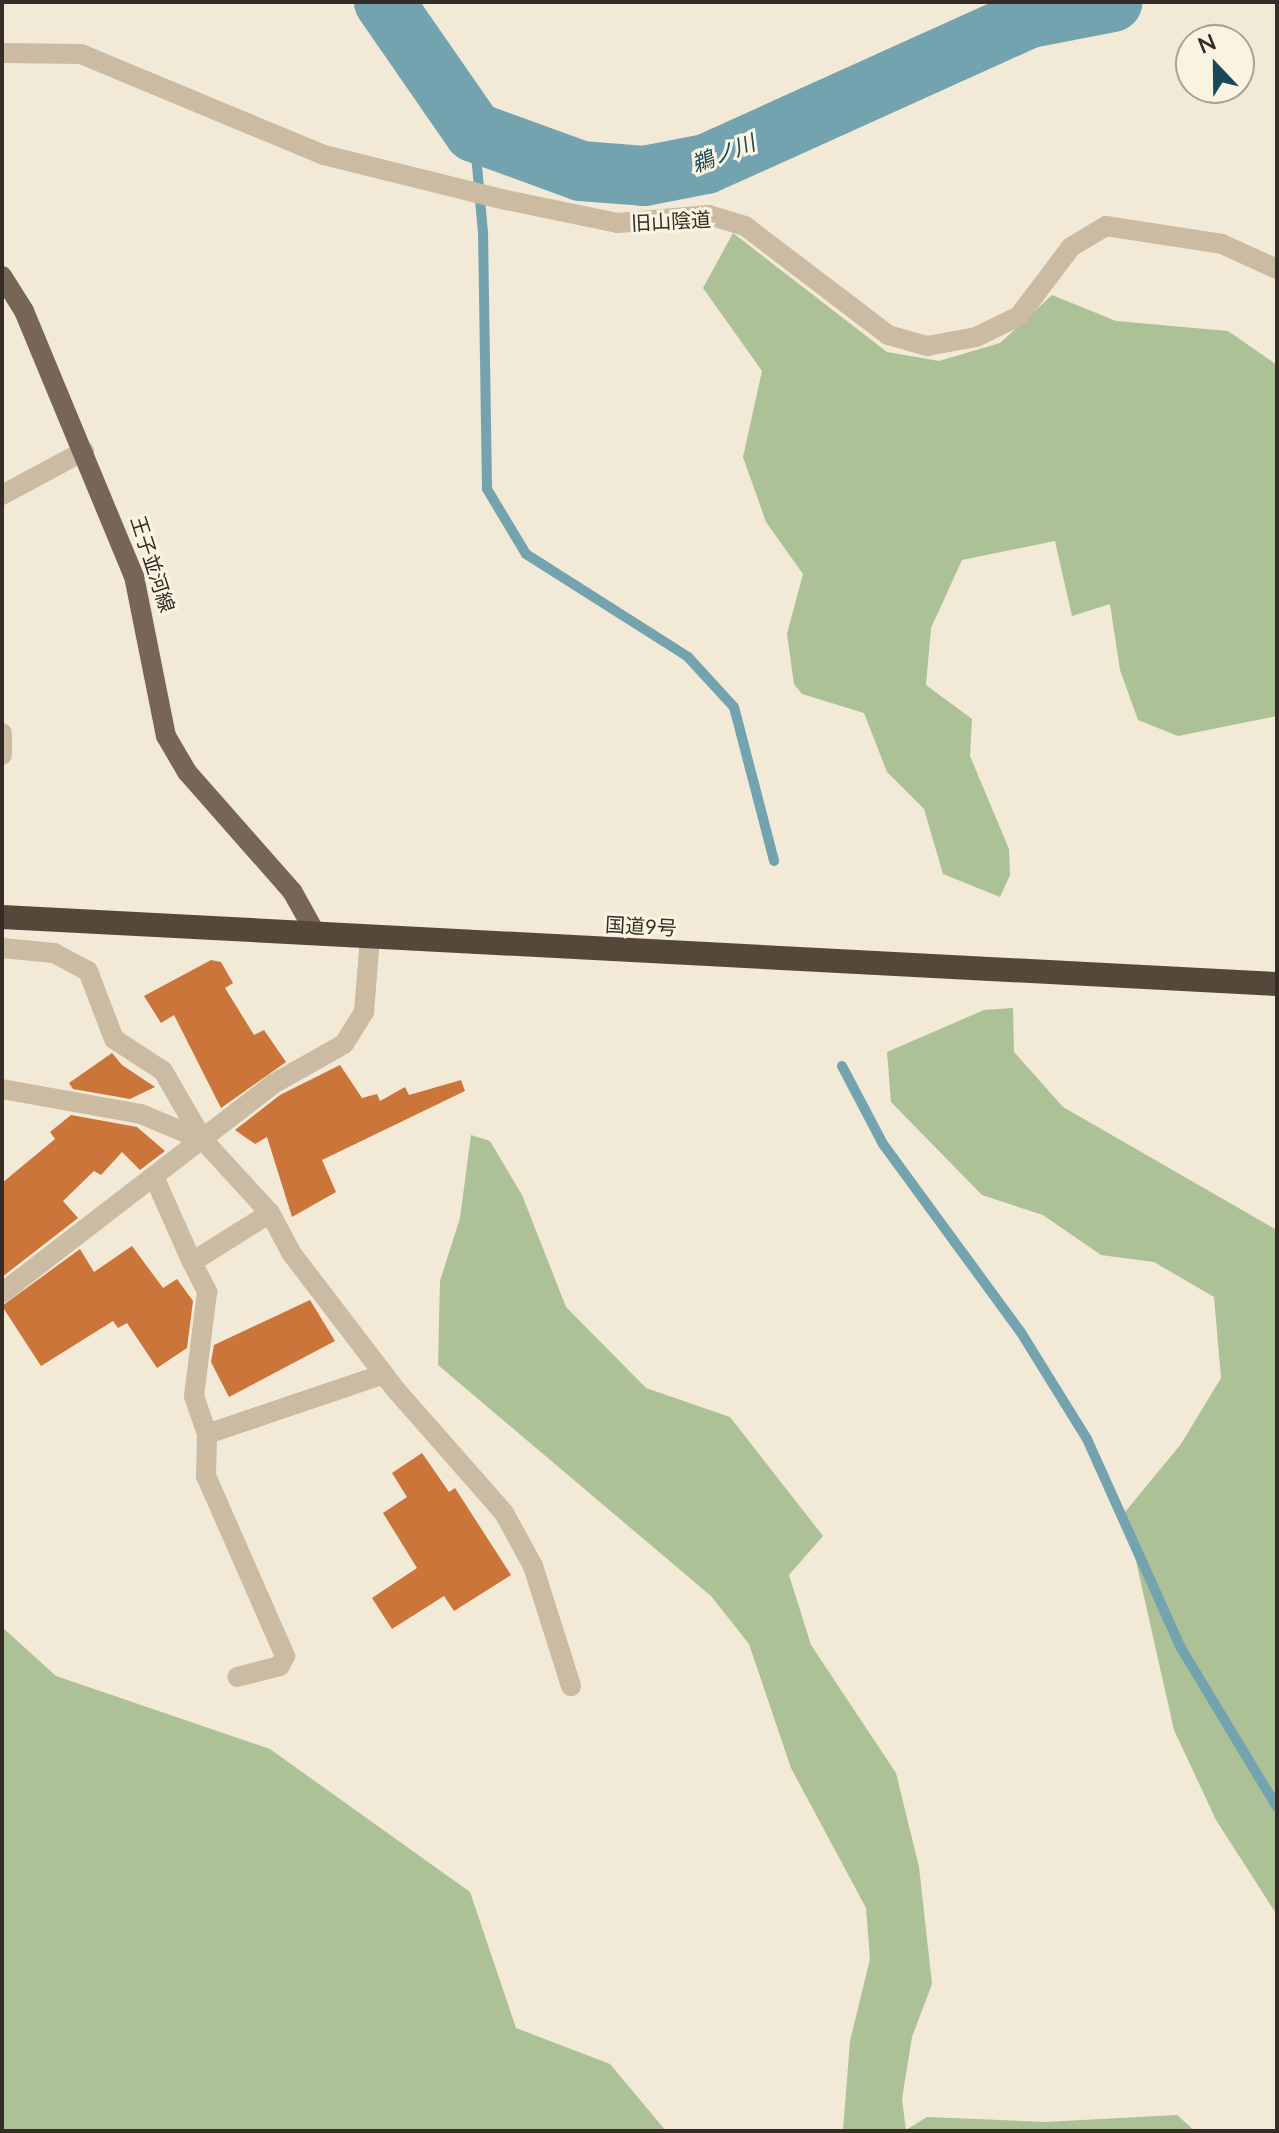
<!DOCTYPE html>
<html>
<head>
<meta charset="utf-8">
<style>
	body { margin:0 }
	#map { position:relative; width:1279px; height:2133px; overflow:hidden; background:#f2e9d6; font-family:Lato,"Noto Sans JP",sans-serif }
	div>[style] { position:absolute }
	.green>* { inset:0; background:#acc196 }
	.stream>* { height:10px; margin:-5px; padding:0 5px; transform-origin:5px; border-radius:5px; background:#74a3b0 }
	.river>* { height:60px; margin:-30px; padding:0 30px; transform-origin:30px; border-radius:30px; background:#74a3b0 }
	.building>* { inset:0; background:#cb753b }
	.minor>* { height:20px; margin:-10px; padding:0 10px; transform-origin:10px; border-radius:10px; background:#cabba2 }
	.major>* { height:20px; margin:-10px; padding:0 10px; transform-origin:10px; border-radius:10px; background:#765 }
	.highway>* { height:24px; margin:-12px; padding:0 12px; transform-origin:12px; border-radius:12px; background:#55483b }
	span { translate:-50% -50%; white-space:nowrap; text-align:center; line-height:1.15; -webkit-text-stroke:6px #f9f3e2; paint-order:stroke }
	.street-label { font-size:20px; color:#342c25 }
	.water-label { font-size:22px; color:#194957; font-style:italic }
	.frame { position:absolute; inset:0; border:4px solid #342c25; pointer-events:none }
	.north { position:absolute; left:1175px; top:24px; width:80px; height:80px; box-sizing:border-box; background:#f9f3e2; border:2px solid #aaa396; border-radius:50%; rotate:338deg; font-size:22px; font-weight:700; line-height:32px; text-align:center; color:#342c25 }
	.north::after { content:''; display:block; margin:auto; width:28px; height:36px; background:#194957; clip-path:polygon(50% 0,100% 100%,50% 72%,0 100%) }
</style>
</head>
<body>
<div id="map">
	<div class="green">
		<i style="clip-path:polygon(733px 233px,887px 352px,939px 361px,1000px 343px,1052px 295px,1116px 321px,1228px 331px,1277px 365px,1277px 716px,1178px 736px,1138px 720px,1120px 670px,1110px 604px,1072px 616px,1055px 541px,962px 560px,931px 628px,926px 685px,972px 719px,970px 756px,1009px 849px,1010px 875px,1000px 897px,943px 874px,924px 809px,887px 772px,864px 713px,802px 694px,794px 684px,787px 634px,803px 574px,766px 522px,743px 457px,762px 371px,703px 288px)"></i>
		<i style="clip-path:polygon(1013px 1008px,1014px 1052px,1063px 1107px,1277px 1230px,1277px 1915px,1216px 1820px,1174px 1730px,1125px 1512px,1181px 1444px,1221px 1378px,1214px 1297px,1154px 1262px,1101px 1255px,1043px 1215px,982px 1195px,891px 1102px,887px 1052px,984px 1010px)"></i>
		<i style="clip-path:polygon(471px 1135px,490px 1141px,522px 1195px,566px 1307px,646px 1388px,730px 1417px,823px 1536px,789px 1575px,811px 1645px,896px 1773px,919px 1867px,932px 1984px,912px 2037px,902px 2099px,906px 2130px,927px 2117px,1045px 2122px,1177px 2115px,1195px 2131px,843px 2131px,850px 2041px,870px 1959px,866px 1908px,791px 1768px,749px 1644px,711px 1596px,438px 1365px,440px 1281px,460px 1218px)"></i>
		<i style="clip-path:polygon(2px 1627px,56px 1676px,270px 1749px,470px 1892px,516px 2028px,610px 2064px,666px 2131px,2px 2131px)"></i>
	</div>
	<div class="stream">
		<i style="left:474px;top:132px;width:100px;rotate:84.9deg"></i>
		<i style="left:483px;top:232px;width:257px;rotate:89.1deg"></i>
		<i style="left:487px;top:489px;width:76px;rotate:59deg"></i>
		<i style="left:526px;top:554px;width:192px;rotate:32.4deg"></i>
		<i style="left:688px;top:657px;width:68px;rotate:47.4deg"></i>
		<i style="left:734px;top:707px;width:159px;rotate:75.4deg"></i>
		<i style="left:842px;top:1066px;width:88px;rotate:62.3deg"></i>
		<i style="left:883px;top:1144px;width:232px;rotate:53.8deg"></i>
		<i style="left:1020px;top:1331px;width:127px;rotate:58.2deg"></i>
		<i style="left:1087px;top:1439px;width:229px;rotate:65.8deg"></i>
		<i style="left:1181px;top:1648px;width:186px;rotate:58.9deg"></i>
	</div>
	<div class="river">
		<i style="left:384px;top:2px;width:158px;rotate:55.3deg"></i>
		<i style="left:474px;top:132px;width:114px;rotate:20deg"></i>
		<i style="left:581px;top:171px;width:63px;rotate:4.5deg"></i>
		<i style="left:644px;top:176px;width:63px;rotate:-11deg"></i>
		<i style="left:706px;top:164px;width:355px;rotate:-24.3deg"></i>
		<i style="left:1030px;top:18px;width:84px;rotate:-11deg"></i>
	</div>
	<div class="building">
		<i style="clip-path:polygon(211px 960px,221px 962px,233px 983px,225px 988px,254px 1035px,264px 1030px,286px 1062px,221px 1108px,174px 1015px,161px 1023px,144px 996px)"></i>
		<i style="clip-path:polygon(112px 1053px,122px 1065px,155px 1087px,130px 1099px,73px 1089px,69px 1083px)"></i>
		<i style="clip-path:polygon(340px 1065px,362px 1098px,377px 1094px,380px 1101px,405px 1087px,409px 1095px,461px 1080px,465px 1091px,322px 1160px,336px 1192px,292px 1217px,267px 1137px,255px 1144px,235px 1130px,280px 1095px)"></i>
		<i style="clip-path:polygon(71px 1115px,137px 1127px,165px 1151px,140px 1170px,122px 1152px,101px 1175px,94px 1171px,63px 1201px,78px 1218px,2px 1277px,2px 1183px,55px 1139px,50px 1132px)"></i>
		<i style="clip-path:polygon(132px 1246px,163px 1288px,177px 1279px,193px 1301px,187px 1348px,157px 1368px,127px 1323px,118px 1328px,113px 1321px,41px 1366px,2px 1306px,80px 1249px,94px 1272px)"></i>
		<i style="clip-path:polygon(310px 1300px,335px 1341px,229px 1397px,211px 1362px,214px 1345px)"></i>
		<i style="clip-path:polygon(422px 1453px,449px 1492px,455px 1488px,511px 1575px,454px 1611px,444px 1596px,392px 1629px,372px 1598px,417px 1568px,383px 1513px,407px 1497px,392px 1473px)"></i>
	</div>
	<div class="minor">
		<i style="left:2px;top:53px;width:79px;rotate:0.7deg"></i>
		<i style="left:81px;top:54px;width:263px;rotate:22.6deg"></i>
		<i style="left:324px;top:155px;width:187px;rotate:13.9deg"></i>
		<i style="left:506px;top:200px;width:114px;rotate:11.6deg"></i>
		<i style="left:618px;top:223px;width:91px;rotate:-5deg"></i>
		<i style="left:709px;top:215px;width:38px;rotate:17deg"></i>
		<i style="left:745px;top:226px;width:180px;rotate:37.3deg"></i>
		<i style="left:888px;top:335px;width:41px;rotate:15.8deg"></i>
		<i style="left:927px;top:346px;width:50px;rotate:-10.4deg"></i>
		<i style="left:976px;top:337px;width:48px;rotate:-26deg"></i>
		<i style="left:1019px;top:316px;width:86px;rotate:-53deg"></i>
		<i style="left:1071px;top:247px;width:41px;rotate:-31deg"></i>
		<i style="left:1106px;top:226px;width:117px;rotate:8.8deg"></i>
		<i style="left:1222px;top:244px;width:60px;rotate:24.4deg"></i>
		<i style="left:2px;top:495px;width:93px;rotate:-28.2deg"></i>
		<i style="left:2px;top:733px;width:22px;rotate:90deg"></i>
		<i style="left:2px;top:948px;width:52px;rotate:5.5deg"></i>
		<i style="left:54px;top:953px;width:38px;rotate:28deg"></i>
		<i style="left:88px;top:971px;width:73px;rotate:69.1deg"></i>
		<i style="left:114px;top:1039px;width:59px;rotate:33.1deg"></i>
		<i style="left:163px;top:1071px;width:72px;rotate:59.9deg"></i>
		<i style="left:2px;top:1089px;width:141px;rotate:10.2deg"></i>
		<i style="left:141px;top:1114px;width:67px;rotate:22.8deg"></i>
		<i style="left:203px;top:1140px;width:99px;rotate:47.5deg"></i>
		<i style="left:270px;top:1213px;width:47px;rotate:61.8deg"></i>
		<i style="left:292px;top:1254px;width:171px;rotate:52.6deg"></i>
		<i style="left:396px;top:1390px;width:164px;rotate:48.7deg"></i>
		<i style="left:504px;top:1513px;width:60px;rotate:61.3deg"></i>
		<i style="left:533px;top:1566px;width:126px;rotate:72.4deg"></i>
		<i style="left:155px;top:1179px;width:91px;rotate:66deg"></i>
		<i style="left:192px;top:1262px;width:92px;rotate:-32.1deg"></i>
		<i style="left:192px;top:1262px;width:34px;rotate:63deg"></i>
		<i style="left:207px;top:1292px;width:105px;rotate:97.1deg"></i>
		<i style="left:194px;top:1396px;width:40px;rotate:71.1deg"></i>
		<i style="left:207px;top:1434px;width:187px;rotate:-18.7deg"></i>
		<i style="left:2px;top:1293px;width:342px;rotate:-37.6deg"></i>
		<i style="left:273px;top:1084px;width:81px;rotate:-29.4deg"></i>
		<i style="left:344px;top:1044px;width:38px;rotate:-58deg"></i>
		<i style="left:364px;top:1012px;width:75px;rotate:-85.4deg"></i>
		<i style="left:207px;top:1434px;width:42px;rotate:91.4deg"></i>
		<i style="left:206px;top:1476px;width:197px;rotate:66.3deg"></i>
		<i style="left:285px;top:1656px;width:11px;rotate:117deg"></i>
		<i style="left:280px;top:1666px;width:44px;rotate:165.7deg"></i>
	</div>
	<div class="major">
		<i style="left:2px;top:276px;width:41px;rotate:57.8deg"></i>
		<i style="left:24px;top:311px;width:287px;rotate:67.5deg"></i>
		<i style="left:134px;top:576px;width:163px;rotate:78.7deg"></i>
		<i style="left:166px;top:736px;width:42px;rotate:59.7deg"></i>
		<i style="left:187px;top:772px;width:159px;rotate:48.6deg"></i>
		<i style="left:292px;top:891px;width:49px;rotate:60.8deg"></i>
	</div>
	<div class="highway">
		<i style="left:2px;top:917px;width:1277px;rotate:3.01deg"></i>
	</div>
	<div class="street-label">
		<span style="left:671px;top:221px;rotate:-3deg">旧山陰道</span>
		<span style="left:153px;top:564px;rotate:72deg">王子並河線</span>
		<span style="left:641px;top:926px;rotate:3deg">国道9号</span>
	</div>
	<div class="water-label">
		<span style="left:723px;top:153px;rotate:-21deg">鵜ノ川</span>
	</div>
	<div class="frame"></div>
	<div class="north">N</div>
</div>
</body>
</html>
